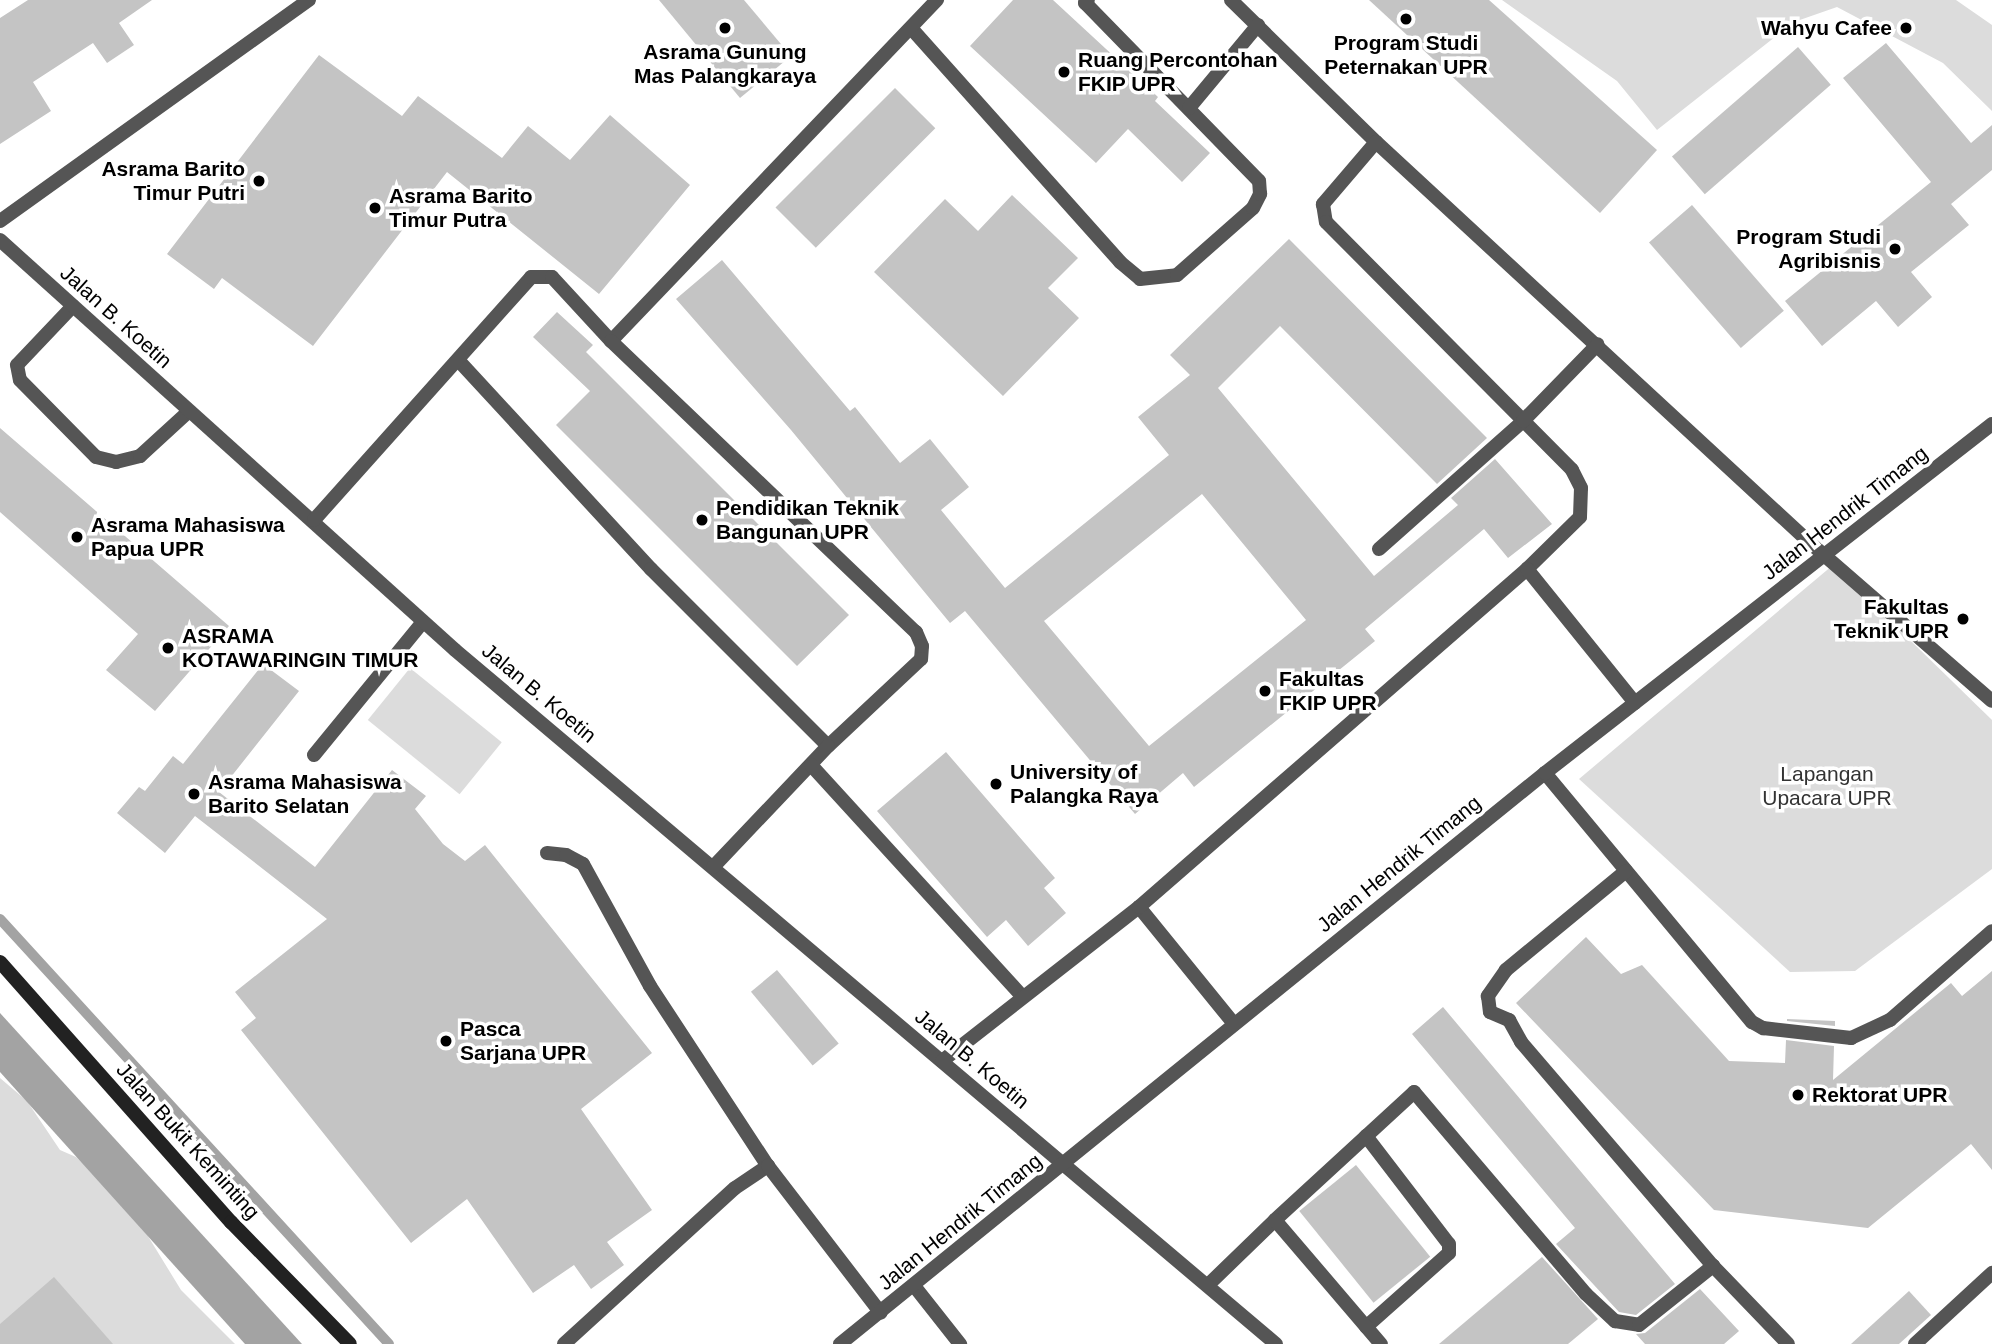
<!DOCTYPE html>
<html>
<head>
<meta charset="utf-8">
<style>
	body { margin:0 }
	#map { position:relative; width:1992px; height:1344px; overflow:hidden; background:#fff; font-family:Helvetica,sans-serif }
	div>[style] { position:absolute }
	.green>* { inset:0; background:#dcdcdc; transform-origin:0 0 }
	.water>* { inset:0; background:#a3a3a3 }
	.stream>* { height:10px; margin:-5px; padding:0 5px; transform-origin:5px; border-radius:5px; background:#a3a3a3 }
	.building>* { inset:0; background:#c4c4c4; transform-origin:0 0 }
	.lane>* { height:14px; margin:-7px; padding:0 7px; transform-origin:7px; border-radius:7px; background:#555 }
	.street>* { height:14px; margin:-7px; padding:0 7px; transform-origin:7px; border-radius:7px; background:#555 }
	.secondary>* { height:14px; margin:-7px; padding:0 7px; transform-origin:7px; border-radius:7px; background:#222 }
	.dots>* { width:19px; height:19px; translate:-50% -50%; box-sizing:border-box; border:4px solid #fff; border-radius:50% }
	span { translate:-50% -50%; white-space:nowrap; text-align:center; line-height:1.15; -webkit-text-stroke:7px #fff; paint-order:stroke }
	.poi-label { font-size:21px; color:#000; font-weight:700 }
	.right { translate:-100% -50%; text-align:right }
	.left { translate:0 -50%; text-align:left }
	.street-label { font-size:21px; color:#000 }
	.park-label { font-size:21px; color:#333 }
</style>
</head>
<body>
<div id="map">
	<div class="green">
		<i style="clip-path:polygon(1502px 0,1956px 0,1992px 25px,1992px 111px,1943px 63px,1837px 7px,1794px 22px,1657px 130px,1617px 81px)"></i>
		<i style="clip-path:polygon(1833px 565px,1992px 720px,1992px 869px,1855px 971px,1790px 972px,1579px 779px)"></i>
		<i style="left:410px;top:668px;width:118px;height:67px;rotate:39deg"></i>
		<i style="clip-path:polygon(0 1078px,27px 1101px,60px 1150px,76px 1157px,127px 1202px,181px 1290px,235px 1344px,0 1344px)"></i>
	</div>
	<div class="water">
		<i style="clip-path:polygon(0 1013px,302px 1344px,245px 1344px,0 1072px)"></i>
	</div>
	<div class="stream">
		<i style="left:0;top:919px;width:576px;rotate:47.53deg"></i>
	</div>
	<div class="building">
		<i style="clip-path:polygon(28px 0,152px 0,119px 23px,134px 45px,107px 63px,93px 43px,33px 82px,51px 111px,0 144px,0 18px)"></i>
		<i style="clip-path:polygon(659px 0,744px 0,791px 56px,740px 98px)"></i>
		<i style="clip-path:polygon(1013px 0,1053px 0,1158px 97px,1155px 101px,1210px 153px,1182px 182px,1128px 129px,1096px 163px,970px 46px)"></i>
		<i style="clip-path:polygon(1369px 0,1489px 0,1657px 150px,1600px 213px)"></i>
		<i style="clip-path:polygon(1886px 43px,1971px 143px,1992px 125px,1992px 170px,1951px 204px,1969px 225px,1911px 272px,1932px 297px,1898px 327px,1876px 301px,1822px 346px,1785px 301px,1931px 182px,1843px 78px)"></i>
		<i style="left:1798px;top:47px;width:50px;height:167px;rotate:49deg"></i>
		<i style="clip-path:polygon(319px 55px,402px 116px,418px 96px,502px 158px,528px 126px,570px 160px,610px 115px,690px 185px,599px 294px,447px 172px,313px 346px,222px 278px,214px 289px,167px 254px)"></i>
		<i style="left:895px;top:88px;width:57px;height:169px;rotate:45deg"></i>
		<i style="clip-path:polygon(1012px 195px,1078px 258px,1048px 288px,1079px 318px,1003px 396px,874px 272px,945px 199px,978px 231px)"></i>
		<i style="left:1692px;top:205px;width:140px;height:57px;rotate:49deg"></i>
		<i style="clip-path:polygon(evenodd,1289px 239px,1487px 438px,1437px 484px,1280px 326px,1218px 388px,1374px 576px,1458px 505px,1451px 498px,1495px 459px,1552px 524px,1508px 558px,1484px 529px,1365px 629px,1375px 641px,1194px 787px,1183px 773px,1135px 814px,965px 611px,950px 623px,791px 430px,676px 299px,722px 260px,850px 411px,855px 407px,900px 463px,930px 439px,969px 487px,941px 510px,1005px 588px,1169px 455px,1138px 417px,1190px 375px,1170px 355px,1289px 239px,1202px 494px,1306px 620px,1149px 746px,1044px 621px,1202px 494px)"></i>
		<i style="clip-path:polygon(557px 312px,593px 345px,586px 352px,849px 615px,797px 666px,556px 425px,590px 391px,533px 337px)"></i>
		<i style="clip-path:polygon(0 428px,229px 626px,155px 711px,106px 670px,138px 634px,0 512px)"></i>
		<i style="clip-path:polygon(263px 664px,299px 691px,219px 792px,315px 867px,392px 770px,426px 796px,415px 809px,443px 844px,465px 861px,485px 845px,652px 1053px,581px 1109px,652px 1210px,607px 1242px,624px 1265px,591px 1289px,574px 1265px,533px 1293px,467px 1199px,411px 1243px,241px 1030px,256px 1018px,235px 992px,327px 919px,195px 816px,165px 853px,117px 813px,139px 787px,145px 791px,173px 756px,183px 764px)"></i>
		<i style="clip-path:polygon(946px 752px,1055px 878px,1044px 888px,1066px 913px,1028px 946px,1006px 920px,987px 937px,877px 811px)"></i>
		<i style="clip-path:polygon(1586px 937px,1621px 974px,1642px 965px,1729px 1061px,1785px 1063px,1786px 1040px,1834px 1046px,1833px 1080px,1951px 983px,1962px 996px,1992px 971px,1992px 1170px,1971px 1144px,1868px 1228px,1714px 1210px,1516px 1003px)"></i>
		<i style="left:777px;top:970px;width:96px;height:34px;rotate:50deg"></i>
		<i style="clip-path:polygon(1443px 1007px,1675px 1284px,1636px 1315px,1619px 1312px,1556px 1244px,1575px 1228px,1412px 1034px)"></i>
		<i style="clip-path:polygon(1787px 1019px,1835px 1021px,1835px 1026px,1787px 1021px)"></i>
		<i style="left:1356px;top:1165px;width:118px;height:73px;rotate:51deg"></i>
		<i style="clip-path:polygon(1542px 1257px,1598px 1319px,1568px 1344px,1439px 1344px)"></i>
		<i style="clip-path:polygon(54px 1277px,113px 1344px,0 1344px,0 1324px)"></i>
		<i style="clip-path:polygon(1700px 1289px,1739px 1331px,1724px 1344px,1645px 1344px,1636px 1334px,1645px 1333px)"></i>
		<i style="clip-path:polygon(1909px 1291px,1931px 1315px,1899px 1344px,1851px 1344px)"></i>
	</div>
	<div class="lane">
		<i style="left:73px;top:306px;width:81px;rotate:133.5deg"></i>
		<i style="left:17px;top:365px;width:15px;rotate:79deg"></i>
		<i style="left:20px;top:380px;width:108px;rotate:45.4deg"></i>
		<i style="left:96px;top:457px;width:21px;rotate:14deg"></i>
		<i style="left:116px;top:462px;width:25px;rotate:-14deg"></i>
		<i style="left:140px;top:456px;width:65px;rotate:-42.5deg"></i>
		<i style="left:314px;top:755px;width:172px;rotate:-50.7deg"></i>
		<i style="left:1545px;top:773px;width:324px;rotate:50.3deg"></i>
		<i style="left:1752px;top:1022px;width:13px;rotate:29deg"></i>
		<i style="left:1763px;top:1028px;width:89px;rotate:6.5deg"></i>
		<i style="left:1851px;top:1038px;width:43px;rotate:-24.8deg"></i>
		<i style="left:1890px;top:1020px;width:135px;rotate:-41.1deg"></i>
		<i style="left:547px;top:853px;width:19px;rotate:6deg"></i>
		<i style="left:566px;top:855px;width:19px;rotate:28deg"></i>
		<i style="left:583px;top:864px;width:139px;rotate:61.2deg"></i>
		<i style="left:650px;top:986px;width:215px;rotate:56.8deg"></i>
		<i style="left:1626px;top:871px;width:156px;rotate:140.5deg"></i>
		<i style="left:1506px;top:970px;width:32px;rotate:125deg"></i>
		<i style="left:1488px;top:996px;width:16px;rotate:83deg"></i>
		<i style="left:1490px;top:1012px;width:21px;rotate:23deg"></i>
		<i style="left:1509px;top:1020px;width:25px;rotate:61deg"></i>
		<i style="left:1521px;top:1042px;width:295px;rotate:49.4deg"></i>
		<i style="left:1713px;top:1266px;width:108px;rotate:46.1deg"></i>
		<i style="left:1366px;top:1136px;width:136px;rotate:52.5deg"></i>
		<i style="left:1449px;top:1244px;width:9px;rotate:90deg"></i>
		<i style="left:1449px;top:1253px;width:111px;rotate:138.3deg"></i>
		<i style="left:1275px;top:1220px;width:189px;rotate:-42.6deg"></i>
		<i style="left:1414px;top:1092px;width:265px;rotate:49.6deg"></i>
		<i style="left:1586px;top:1294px;width:40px;rotate:43deg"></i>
		<i style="left:1615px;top:1321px;width:24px;rotate:9deg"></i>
		<i style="left:1639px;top:1325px;width:95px;rotate:-38.6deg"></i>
		<i style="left:1209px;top:1284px;width:92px;rotate:-44.1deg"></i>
		<i style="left:1275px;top:1220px;width:163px;rotate:49.5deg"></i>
		<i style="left:915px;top:1287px;width:73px;rotate:51.7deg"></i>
		<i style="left:564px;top:1344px;width:231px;rotate:-42.4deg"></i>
		<i style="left:735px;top:1188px;width:40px;rotate:-34deg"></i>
		<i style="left:768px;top:1166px;width:185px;rotate:52.5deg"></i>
	</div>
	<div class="street">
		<i style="left:1231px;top:0;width:203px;rotate:44.4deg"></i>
		<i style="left:1376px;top:142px;width:589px;rotate:42.73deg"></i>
		<i style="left:1809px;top:542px;width:242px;rotate:41deg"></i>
		<i style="left:911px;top:28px;width:314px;rotate:48.2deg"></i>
		<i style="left:1120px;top:262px;width:26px;rotate:40deg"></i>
		<i style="left:1140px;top:279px;width:37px;rotate:-6deg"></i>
		<i style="left:1177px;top:275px;width:101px;rotate:-41.4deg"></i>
		<i style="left:1253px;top:208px;width:16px;rotate:-63deg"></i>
		<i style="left:1260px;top:194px;width:13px;rotate:-94deg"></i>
		<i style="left:1259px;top:181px;width:249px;rotate:-134.3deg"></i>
		<i style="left:1085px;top:3px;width:4px;rotate:-45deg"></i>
		<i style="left:1189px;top:108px;width:108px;rotate:-50.3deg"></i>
		<i style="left:1376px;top:142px;width:82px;rotate:130.5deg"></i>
		<i style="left:1323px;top:204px;width:18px;rotate:81deg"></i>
		<i style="left:1326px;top:222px;width:349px;rotate:45.2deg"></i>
		<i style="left:1572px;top:470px;width:20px;rotate:63deg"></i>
		<i style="left:1581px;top:488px;width:29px;rotate:92deg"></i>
		<i style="left:1580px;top:517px;width:74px;rotate:135.5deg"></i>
		<i style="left:0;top:221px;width:380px;rotate:-35.6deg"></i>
		<i style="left:0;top:240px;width:612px;rotate:42.02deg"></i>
		<i style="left:455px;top:650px;width:1075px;rotate:40.21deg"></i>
		<i style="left:611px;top:341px;width:472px;rotate:-46.3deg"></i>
		<i style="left:459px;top:361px;width:283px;rotate:47.3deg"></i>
		<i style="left:651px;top:569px;width:250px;rotate:45deg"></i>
		<i style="left:314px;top:520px;width:326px;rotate:-48.2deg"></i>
		<i style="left:531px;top:277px;width:21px"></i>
		<i style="left:552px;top:277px;width:87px;rotate:47.3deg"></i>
		<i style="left:611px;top:341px;width:422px;rotate:43.7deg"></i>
		<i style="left:916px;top:632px;width:15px;rotate:67deg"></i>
		<i style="left:922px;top:646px;width:13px;rotate:94deg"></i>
		<i style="left:921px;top:659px;width:127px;rotate:136.9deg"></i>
		<i style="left:828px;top:746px;width:167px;rotate:133.5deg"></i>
		<i style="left:1379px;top:549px;width:193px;rotate:-41.6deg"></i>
		<i style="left:1523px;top:421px;width:107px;rotate:-45.8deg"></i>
		<i style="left:811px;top:765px;width:314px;rotate:47.6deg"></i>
		<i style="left:1139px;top:907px;width:151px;rotate:50.9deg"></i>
		<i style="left:942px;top:1061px;width:250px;rotate:-38deg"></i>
		<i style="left:1139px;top:907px;width:515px;rotate:-41.06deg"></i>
		<i style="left:1527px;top:569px;width:172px;rotate:51.1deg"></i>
		<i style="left:840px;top:1344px;width:907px;rotate:-39.01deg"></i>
		<i style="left:1545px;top:773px;width:567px;rotate:-37.98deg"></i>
		<i style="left:1915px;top:1344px;width:105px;rotate:-42.7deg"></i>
	</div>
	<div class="secondary">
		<i style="left:0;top:962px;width:348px;rotate:48.4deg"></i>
		<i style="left:231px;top:1222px;width:170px;rotate:45.7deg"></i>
	</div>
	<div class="dots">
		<i style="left:1406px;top:19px;background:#000"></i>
		<i style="left:725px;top:28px;background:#000"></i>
		<i style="left:1906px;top:28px;background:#000"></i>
		<i style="left:1064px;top:72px;background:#000"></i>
		<i style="left:259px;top:181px;background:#000"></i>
		<i style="left:375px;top:208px;background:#000"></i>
		<i style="left:1895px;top:249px;background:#000"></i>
		<i style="left:702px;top:520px;background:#000"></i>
		<i style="left:77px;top:537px;background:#000"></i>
		<i style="left:1963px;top:619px;background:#000"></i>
		<i style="left:168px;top:648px;background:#000"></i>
		<i style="left:1265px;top:691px;background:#000"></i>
		<i style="left:996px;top:784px;background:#000"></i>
		<i style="left:194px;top:794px;background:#000"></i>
		<i style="left:446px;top:1041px;background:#000"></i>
		<i style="left:1798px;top:1095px;background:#000"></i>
	</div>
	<div class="poi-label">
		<span class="right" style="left:1892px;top:28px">Wahyu Cafee</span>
		<span style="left:1406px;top:55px">Program Studi<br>Peternakan UPR</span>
		<span style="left:725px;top:64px">Asrama Gunung<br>Mas Palangkaraya</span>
		<span class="left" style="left:1078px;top:72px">Ruang Percontohan<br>FKIP UPR</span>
		<span class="right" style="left:245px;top:181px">Asrama Barito<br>Timur Putri</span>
		<span class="left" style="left:389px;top:208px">Asrama Barito<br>Timur Putra</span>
		<span class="right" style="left:1881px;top:249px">Program Studi<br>Agribisnis</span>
		<span class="left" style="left:716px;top:520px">Pendidikan Teknik<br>Bangunan UPR</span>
		<span class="left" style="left:91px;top:537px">Asrama Mahasiswa<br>Papua UPR</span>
		<span class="right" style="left:1949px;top:619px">Fakultas<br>Teknik UPR</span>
		<span class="left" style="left:182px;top:648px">ASRAMA<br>KOTAWARINGIN TIMUR</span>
		<span class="left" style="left:1279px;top:691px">Fakultas<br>FKIP UPR</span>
		<span class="left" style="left:1010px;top:784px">University of<br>Palangka Raya</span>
		<span class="left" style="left:208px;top:794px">Asrama Mahasiswa<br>Barito Selatan</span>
		<span class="left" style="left:460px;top:1041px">Pasca<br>Sarjana UPR</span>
		<span class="left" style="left:1812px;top:1095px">Rektorat UPR</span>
	</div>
	<div class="street-label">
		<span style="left:116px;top:317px;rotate:42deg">Jalan B. Koetin</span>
		<span style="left:1845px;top:513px;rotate:-38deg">Jalan Hendrik Timang</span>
		<span style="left:539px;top:693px;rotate:40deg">Jalan B. Koetin</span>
		<span style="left:1399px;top:864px;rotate:-39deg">Jalan Hendrik Timang</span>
		<span style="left:972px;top:1059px;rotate:40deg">Jalan B. Koetin</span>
		<span style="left:188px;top:1141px;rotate:48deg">Jalan Bukit Keminting</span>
		<span style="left:960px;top:1222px;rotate:-39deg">Jalan Hendrik Timang</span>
	</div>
	<div class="park-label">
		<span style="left:1827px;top:786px">Lapangan<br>Upacara UPR</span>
	</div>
</div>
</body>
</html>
